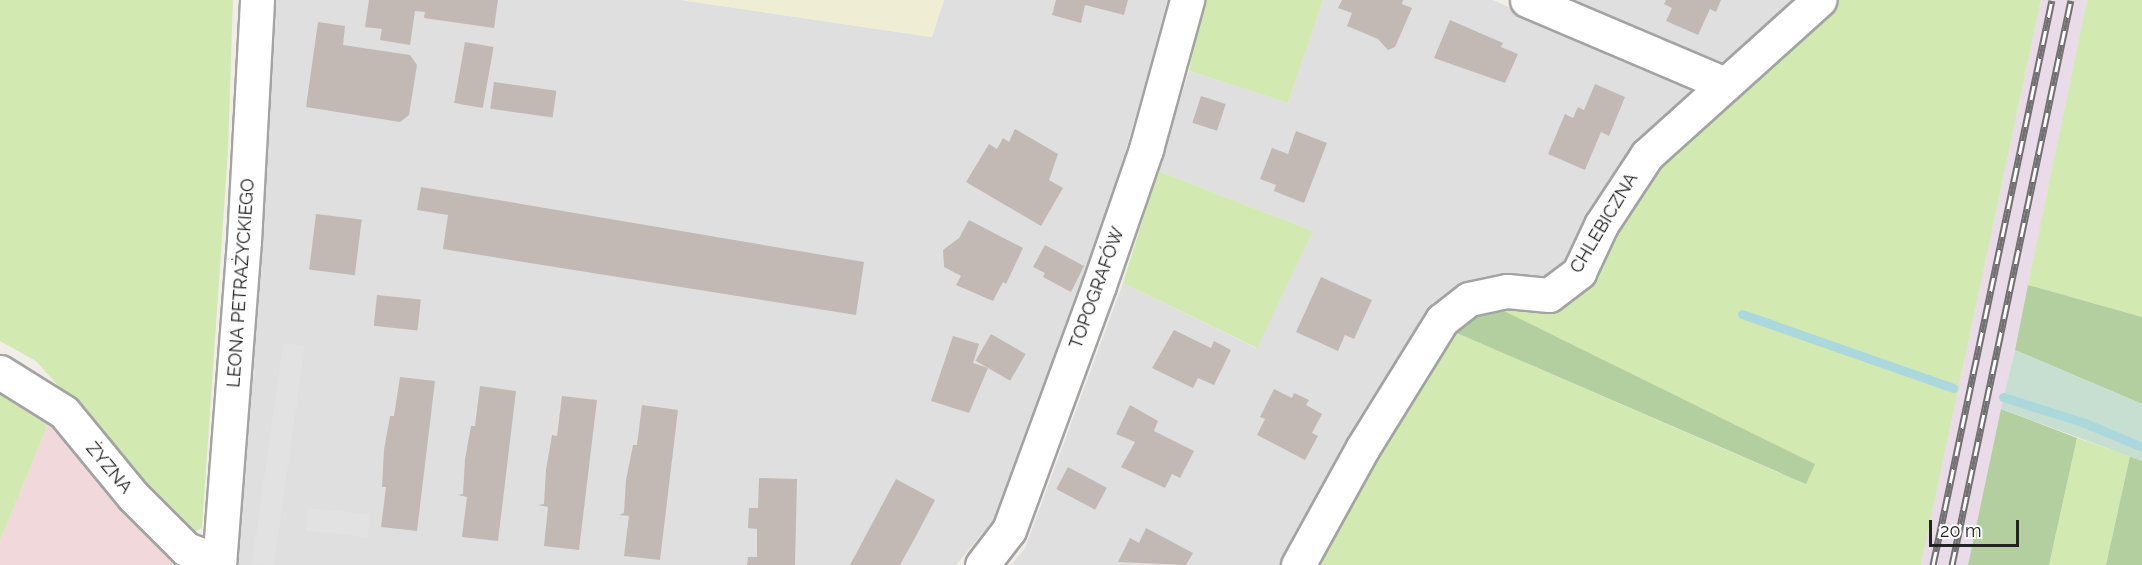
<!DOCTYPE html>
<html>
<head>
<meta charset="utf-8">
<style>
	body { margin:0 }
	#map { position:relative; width:2142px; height:565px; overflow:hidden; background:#f1eee9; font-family:Raleway,sans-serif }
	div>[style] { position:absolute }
	.residential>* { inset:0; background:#e0dfdf }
	.commercial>* { inset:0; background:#f1d9db }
	.industrial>* { inset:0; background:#eadbe9 }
	.farmland>* { inset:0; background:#efeed5 }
	.grass>* { inset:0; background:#d3e9b2 }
	.forest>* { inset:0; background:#b3cf9f }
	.wetland>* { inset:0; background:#c7dfd1 }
	.parking>* { inset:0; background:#e2e2e2; transform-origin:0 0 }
	.stream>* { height:9px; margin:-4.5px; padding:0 4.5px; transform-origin:4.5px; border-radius:4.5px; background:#abd8dd }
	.building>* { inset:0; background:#c2b9b5; transform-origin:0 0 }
	.roads { filter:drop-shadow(2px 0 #a3a3a3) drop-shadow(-2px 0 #a3a3a3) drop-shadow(0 2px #a3a3a3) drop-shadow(0 -2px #a3a3a3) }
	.minor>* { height:33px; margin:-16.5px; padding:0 16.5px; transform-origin:16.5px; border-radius:16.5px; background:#fff }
	.tertiary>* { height:33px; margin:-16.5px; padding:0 16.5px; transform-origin:16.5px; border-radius:16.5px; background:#fff }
	.rail>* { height:7px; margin-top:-3.5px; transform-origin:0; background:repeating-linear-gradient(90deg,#fff 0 14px,#707070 0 28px); box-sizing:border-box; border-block:2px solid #707070 }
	span { translate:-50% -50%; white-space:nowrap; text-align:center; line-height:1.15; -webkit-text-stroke:6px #fff; paint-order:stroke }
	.street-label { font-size:18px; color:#222 }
	.scale { position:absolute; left:1929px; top:520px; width:90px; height:27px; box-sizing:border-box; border:3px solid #222; border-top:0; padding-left:8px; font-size:18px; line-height:21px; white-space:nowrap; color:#222; -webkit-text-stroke:4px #fff; paint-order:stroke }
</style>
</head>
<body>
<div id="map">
	<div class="residential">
		<i style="clip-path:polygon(273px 0,681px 0,931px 37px,944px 0,1170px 0,1092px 265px,997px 516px,956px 565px,233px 565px)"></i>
		<i style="clip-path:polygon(1323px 0,1493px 0,1702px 93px,1556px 282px,1478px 281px,1293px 565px,1011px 565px,1025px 548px,1123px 283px,1256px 348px,1313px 231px,1158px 171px,1189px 71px,1288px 103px)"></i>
		<i style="clip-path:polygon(1566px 0,1800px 0,1734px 56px,1713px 65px)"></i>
	</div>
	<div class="commercial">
		<i style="clip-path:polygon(49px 422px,180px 565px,0 565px,0 541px)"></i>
	</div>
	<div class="industrial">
		<i style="clip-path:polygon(2041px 0,2087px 0,2015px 350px,1968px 565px,1921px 565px)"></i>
	</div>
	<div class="farmland">
		<i style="clip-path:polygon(681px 0,944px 0,932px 37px)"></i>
	</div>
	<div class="grass">
		<i style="clip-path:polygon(0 0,233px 0,228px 151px,202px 528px,196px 531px,186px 528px,36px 361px,0 341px)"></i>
		<i style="clip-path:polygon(1203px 0,1323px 0,1288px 103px,1189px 71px)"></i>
		<i style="clip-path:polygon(1826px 0,2041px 0,1921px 565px,1308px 565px,1452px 331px,1782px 474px,1815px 464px,1492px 305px,1555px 304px,1655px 157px)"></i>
		<i style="clip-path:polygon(2087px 0,2142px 0,2142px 317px,2028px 285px)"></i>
		<i style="clip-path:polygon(1158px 171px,1313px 231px,1257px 348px,1123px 283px)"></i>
		<i style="clip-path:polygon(0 385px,49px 422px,0 541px)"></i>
		<i style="clip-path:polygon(2077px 438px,2130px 456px,2106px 565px,2049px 565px)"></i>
	</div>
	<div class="forest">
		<i style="clip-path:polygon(2028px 285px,2142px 317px,2142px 404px,2015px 350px)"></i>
		<i style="clip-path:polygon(1492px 305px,1815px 464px,1806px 484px,1452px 331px)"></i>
		<i style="clip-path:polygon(2001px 409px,2077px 438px,2049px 565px,1968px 565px)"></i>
		<i style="clip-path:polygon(2130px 456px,2142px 461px,2142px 565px,2106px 565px)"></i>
	</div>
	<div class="wetland">
		<i style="clip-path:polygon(2015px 350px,2142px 404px,2142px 461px,2001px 409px)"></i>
	</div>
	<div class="parking">
		<i style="left:283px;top:343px;width:22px;height:223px;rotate:8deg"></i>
		<i style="left:308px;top:508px;width:62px;height:23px;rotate:6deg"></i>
	</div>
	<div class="stream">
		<i style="left:1742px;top:314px;width:224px;rotate:19.3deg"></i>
		<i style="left:2003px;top:397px;width:86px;rotate:17.6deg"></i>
		<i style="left:2085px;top:423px;width:62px;rotate:22.8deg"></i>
	</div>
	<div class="building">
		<i style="clip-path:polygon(369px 0,498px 0,494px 28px,424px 18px,425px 12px,415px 11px,410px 45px,380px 40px,382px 29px,365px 27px)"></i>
		<i style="clip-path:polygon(1056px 0,1128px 0,1124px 15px,1085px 5px,1081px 23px,1052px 15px)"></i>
		<i style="clip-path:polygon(1342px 0,1403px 0,1402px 4px,1412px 8px,1395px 47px,1388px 50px,1378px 39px,1347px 26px,1352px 13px,1338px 8px)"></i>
		<i style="clip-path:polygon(1666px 0,1721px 0,1716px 12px,1710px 9px,1698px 35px,1666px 21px,1672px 8px,1664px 4px)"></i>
		<i style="clip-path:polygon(1450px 20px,1503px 43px,1501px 47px,1518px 54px,1505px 83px,1434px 58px)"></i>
		<i style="clip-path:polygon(318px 22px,345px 26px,343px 45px,410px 55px,417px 65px,409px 115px,400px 122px,306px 107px)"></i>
		<i style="left:465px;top:42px;width:29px;height:62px;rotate:10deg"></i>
		<i style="left:494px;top:82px;width:63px;height:27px;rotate:8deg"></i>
		<i style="clip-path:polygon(1595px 84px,1625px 97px,1609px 136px,1601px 132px,1585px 170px,1548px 154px,1565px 114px,1573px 118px,1578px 107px,1584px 110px)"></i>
		<i style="left:1201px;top:96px;width:26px;height:28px;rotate:18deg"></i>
		<i style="clip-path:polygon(1015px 129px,1058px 154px,1049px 180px,1063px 188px,1041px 226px,966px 182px,989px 144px,997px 149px,1003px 138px,1009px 142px)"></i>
		<i style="clip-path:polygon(1296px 131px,1327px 143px,1304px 203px,1274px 191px,1276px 185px,1260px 179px,1272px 148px,1288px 154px)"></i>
		<i style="clip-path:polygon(421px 187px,864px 262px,856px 315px,443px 249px,448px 215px,417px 210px)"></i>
		<i style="left:316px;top:214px;width:46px;height:56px;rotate:7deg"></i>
		<i style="clip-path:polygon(969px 220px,1023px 248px,1006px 284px,1003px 282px,993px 301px,956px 285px,961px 276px,944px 267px,943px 250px,959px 238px)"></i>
		<i style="clip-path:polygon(1045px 245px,1084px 266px,1071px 292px,1043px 277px,1045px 273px,1033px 267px)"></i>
		<i style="clip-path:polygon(1321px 277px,1372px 300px,1354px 339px,1345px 335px,1338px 351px,1296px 332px)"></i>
		<i style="left:377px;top:295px;width:44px;height:31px;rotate:6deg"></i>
		<i style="clip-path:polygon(1174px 330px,1211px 348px,1214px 341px,1231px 350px,1214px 385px,1198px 378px,1193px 388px,1152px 368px)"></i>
		<i style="left:991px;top:334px;width:40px;height:31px;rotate:30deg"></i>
		<i style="clip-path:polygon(953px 336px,979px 344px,973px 363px,988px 368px,969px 413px,931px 401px)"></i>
		<i style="clip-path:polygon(400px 377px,435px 381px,417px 531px,381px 527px,386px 487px,382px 487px,384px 450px,390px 416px,394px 416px)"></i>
		<i style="clip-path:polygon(480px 386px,516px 391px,498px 541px,462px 537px,467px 497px,458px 495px,463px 494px,465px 459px,471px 426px,475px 426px)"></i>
		<i style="clip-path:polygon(1274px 389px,1292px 398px,1294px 393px,1309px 400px,1306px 405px,1322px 414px,1312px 433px,1318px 436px,1305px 460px,1257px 435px,1265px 419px,1260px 417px)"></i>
		<i style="clip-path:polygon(562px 396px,597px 400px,579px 550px,544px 546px,548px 507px,538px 505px,544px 504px,546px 470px,552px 435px,557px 436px)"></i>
		<i style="clip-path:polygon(642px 405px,678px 410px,660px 560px,624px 556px,629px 516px,619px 515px,624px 513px,626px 480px,633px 445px,637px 445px)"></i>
		<i style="clip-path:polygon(1130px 405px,1158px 421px,1154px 431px,1194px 451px,1180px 478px,1172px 474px,1165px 488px,1121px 467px,1135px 442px,1116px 434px)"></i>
		<i style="left:1068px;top:467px;width:44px;height:25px;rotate:28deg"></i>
		<i style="clip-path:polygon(759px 478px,797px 479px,795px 565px,747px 565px,748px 557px,757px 557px,757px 529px,748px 528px,749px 508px,758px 508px)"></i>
		<i style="clip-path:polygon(896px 479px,935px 500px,916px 536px,900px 565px,850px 565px)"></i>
		<i style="clip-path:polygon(1146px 528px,1193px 553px,1186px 565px,1118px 562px,1130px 538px,1139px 543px)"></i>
	</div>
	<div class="roads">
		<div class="minor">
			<i style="left:1527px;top:0;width:215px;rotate:23deg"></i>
			<i style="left:0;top:372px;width:75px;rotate:32deg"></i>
			<i style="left:64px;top:412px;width:109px;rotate:50.6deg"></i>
			<i style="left:133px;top:496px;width:75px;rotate:45deg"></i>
			<i style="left:186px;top:549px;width:35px;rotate:20deg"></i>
			<i style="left:982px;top:565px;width:44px;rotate:-52.4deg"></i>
			<i style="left:1009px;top:530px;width:261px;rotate:-69.8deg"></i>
			<i style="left:1099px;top:285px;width:144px;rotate:-70.9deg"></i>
			<i style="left:1146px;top:149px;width:155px;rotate:-74.6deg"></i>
			<i style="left:1298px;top:565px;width:132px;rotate:-61.1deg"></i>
			<i style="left:1362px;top:449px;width:152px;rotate:-58.2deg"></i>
			<i style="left:1442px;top:320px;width:34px;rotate:-38deg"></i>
			<i style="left:1469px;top:299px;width:39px;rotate:-12deg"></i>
			<i style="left:1507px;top:291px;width:42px;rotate:5.4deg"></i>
			<i style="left:1549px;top:295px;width:38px;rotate:-37deg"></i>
			<i style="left:1579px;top:272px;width:52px;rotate:-64.9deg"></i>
			<i style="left:1601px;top:225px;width:84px;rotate:-56.7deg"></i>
			<i style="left:1647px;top:155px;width:232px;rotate:-42deg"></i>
		</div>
		<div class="tertiary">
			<i style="left:219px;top:565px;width:325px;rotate:-85.6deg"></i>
			<i style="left:244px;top:241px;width:241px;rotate:-86.9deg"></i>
		</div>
	</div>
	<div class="rail">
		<i style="left:1933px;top:565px;width:577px;rotate:-78.11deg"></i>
		<i style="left:1952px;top:565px;width:577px;rotate:-78.11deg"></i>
	</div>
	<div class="street-label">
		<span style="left:1604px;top:223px;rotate:-59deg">CHLEBICZNA</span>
		<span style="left:241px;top:283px;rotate:-86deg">LEONA PETRAŻYCKIEGO</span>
		<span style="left:1097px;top:288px;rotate:-70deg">TOPOGRAFÓW</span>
		<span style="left:109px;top:468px;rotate:50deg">ŻYZNA</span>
	</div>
	<div class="scale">20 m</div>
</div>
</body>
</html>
